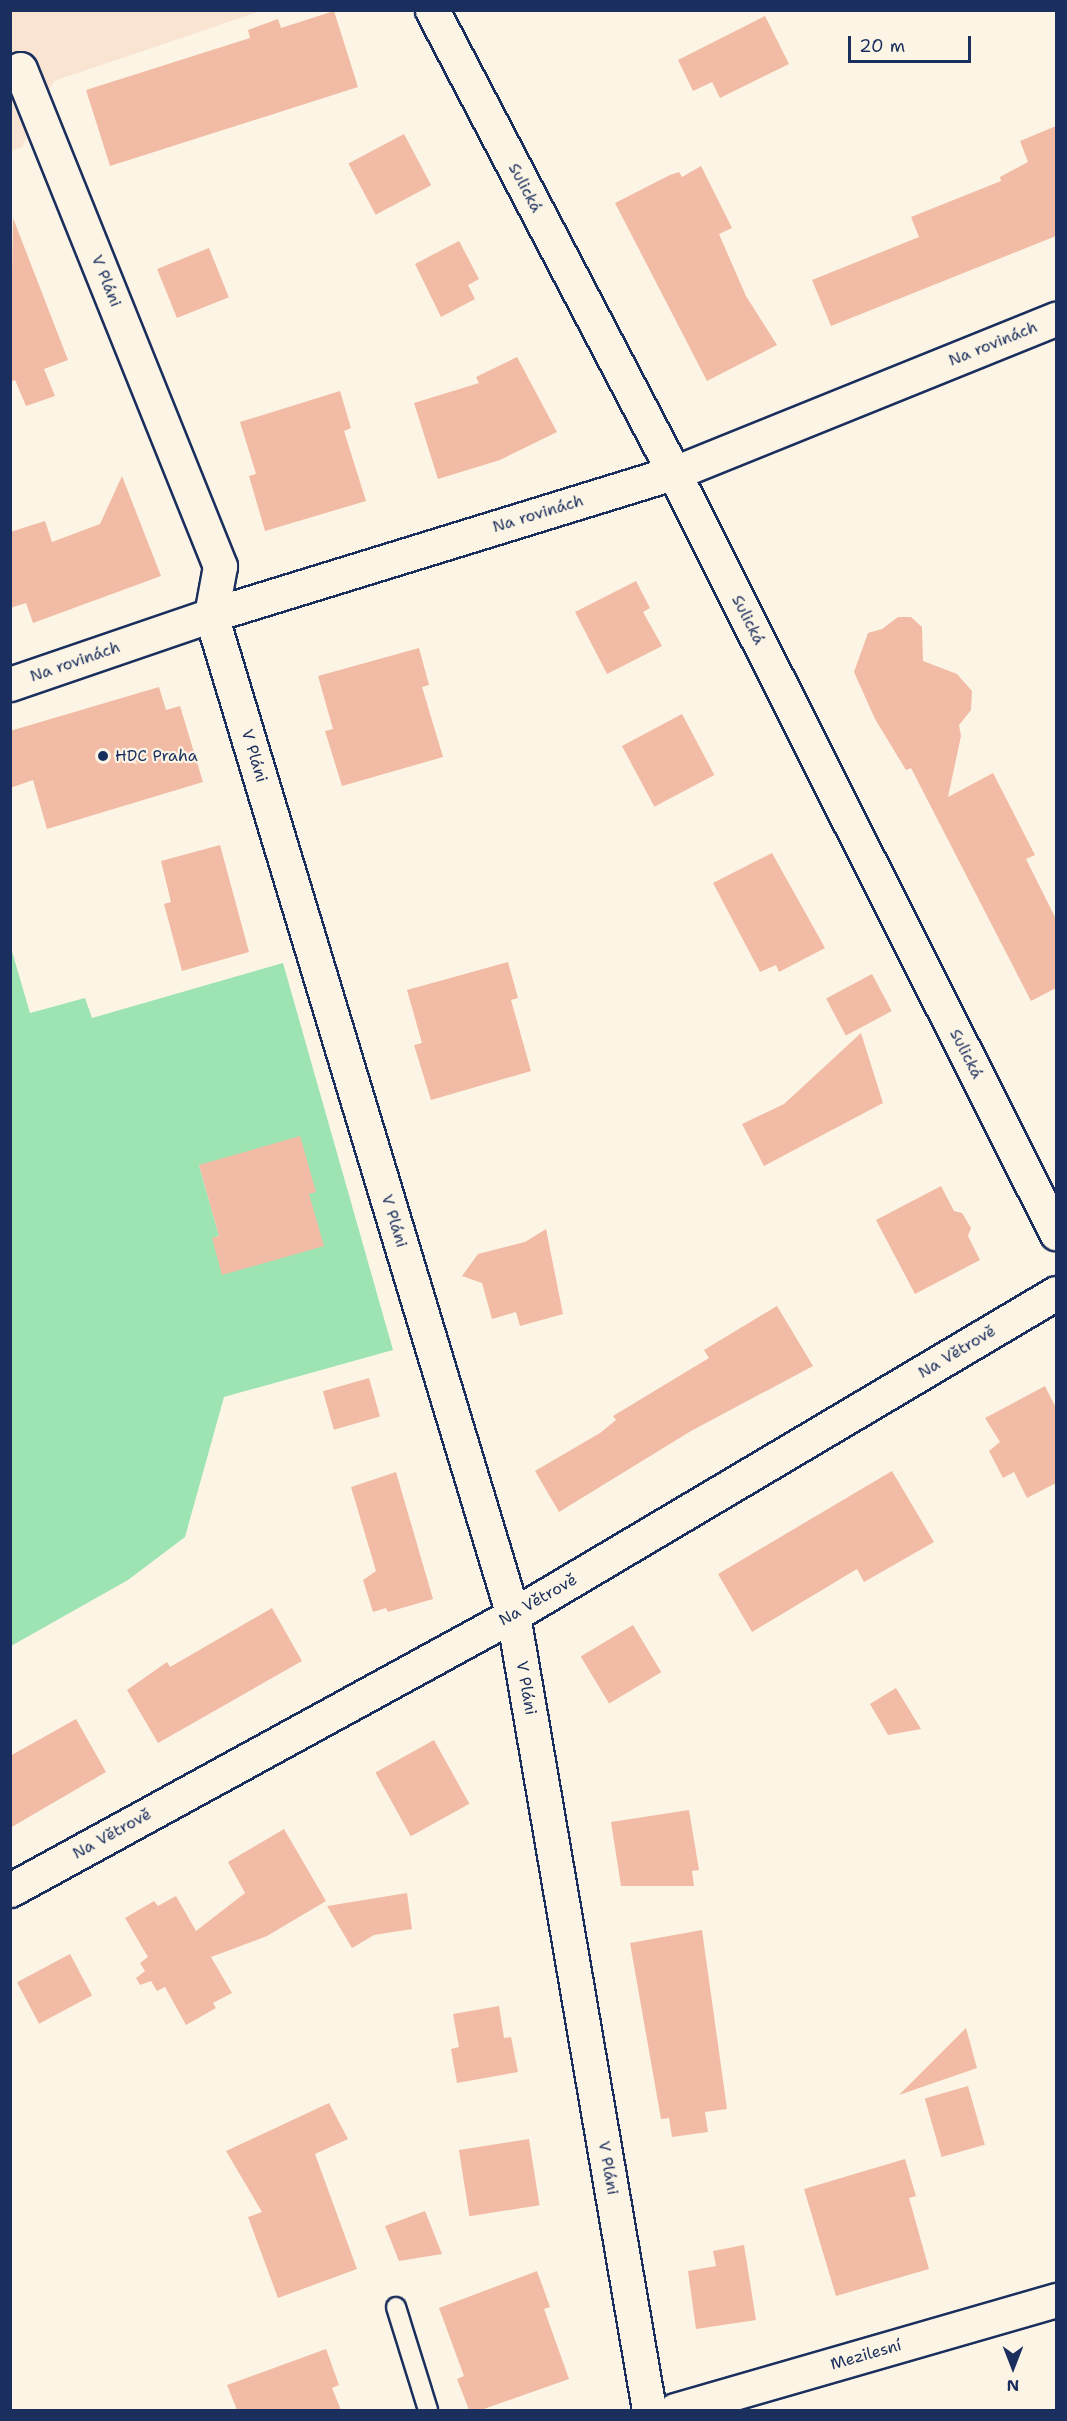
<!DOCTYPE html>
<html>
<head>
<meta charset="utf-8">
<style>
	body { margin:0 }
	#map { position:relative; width:1067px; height:2421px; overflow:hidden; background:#fcf5e5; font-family:"Shantell Sans",sans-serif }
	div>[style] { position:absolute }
	.built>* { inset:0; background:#f9e4d2 }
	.green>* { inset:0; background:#9de4b2 }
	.building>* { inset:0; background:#f2bba5; transform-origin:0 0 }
	.roads { filter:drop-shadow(2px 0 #1b2f5e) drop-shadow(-2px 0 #1b2f5e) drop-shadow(0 2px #1b2f5e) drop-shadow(0 -2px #1b2f5e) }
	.lane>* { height:18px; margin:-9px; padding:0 9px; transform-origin:9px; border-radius:9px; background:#fcf5e5 }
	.street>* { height:33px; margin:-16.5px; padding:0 16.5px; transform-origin:16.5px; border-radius:16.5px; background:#fcf5e5 }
	.dots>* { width:16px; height:16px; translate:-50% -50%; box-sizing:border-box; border:3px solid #fcf5e5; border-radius:50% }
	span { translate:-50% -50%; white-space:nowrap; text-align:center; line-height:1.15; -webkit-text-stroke:4.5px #fcf5e5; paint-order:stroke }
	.street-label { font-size:16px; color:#1b2f5e }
	.poi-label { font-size:16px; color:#1b2f5e }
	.left { translate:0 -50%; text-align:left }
	.frame { position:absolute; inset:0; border:12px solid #1b2f5e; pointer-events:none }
	.north { position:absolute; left:983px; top:2337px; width:60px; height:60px; -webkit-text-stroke:4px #fcf5e5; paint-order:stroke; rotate:180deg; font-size:16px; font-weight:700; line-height:24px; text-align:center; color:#1b2f5e }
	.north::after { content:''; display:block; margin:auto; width:21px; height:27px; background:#1b2f5e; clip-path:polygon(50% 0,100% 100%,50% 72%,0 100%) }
	.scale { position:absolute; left:848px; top:36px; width:123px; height:27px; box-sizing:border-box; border:3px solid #1b2f5e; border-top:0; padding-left:8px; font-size:18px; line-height:21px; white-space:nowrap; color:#1b2f5e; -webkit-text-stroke:4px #fcf5e5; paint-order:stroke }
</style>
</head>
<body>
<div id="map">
	<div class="built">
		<i style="clip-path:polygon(11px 11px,261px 11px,54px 81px,22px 147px,11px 151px)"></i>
	</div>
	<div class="green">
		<i style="clip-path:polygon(evenodd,11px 948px,30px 1013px,85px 998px,92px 1018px,283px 963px,393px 1350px,224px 1397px,185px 1537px,128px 1580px,11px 1646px,11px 948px,199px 1165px,323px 1246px,212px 1238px,219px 1236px,199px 1165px)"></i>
	</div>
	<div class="building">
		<i style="clip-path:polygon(334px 11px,358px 87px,110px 166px,86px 90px,250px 38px,248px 30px,278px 19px,281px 28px)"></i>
		<i style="clip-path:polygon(765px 16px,789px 64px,720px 98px,712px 82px,693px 91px,678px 60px)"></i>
		<i style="clip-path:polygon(1056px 126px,1056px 236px,831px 326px,812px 280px,919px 237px,911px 217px,1001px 181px,1000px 177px,1028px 162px,1020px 141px)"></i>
		<i style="left:404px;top:134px;width:58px;height:63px;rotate:62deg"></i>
		<i style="clip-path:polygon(701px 166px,732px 228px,719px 234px,746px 296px,777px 345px,707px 381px,615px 203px,670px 175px,679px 172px,682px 177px)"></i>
		<i style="clip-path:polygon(13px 218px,68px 360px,44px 369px,55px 396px,26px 406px,15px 380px,10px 382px)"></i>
		<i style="clip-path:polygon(459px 241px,479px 279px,468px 285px,475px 299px,441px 317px,415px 264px)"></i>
		<i style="left:209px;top:248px;width:53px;height:56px;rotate:68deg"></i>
		<i style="clip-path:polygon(517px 357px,557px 432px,500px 460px,438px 479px,414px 403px,479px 383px,476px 377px)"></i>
		<i style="clip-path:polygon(340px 391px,351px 428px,344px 431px,366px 501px,265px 531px,249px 476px,256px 474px,240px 422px)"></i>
		<i style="clip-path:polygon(122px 476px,161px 576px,33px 623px,26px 603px,10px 608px,10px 532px,45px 521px,52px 542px,100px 524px)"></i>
		<i style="clip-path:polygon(636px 581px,650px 608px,643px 612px,662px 646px,607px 674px,575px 612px)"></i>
		<i style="clip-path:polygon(898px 617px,911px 617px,922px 627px,923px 661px,957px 674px,972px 691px,971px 710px,959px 725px,961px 736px,948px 797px,993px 773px,1035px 855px,1026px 859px,1056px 919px,1056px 988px,1031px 1001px,911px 768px,906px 770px,875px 719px,854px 672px,868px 633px,882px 629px)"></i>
		<i style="clip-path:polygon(419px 648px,429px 685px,422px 687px,443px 757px,342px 786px,325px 731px,333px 729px,318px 676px)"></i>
		<i style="clip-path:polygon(159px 687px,166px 710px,180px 706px,203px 782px,47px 829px,33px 780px,10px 788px,10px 731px)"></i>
		<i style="left:682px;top:714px;width:69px;height:68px;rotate:62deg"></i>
		<i style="clip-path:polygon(220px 845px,249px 952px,182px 971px,164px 904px,171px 902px,161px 861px)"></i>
		<i style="clip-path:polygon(772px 853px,825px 948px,779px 972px,776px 965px,760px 972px,713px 883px)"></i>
		<i style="clip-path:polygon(508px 962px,518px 998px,511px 1000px,531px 1071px,431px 1100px,414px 1045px,422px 1043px,407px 990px)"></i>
		<i style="left:872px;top:974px;width:42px;height:52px;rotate:62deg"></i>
		<i style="clip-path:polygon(861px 1033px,883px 1103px,764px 1166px,742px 1124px,784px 1104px)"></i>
		<i style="clip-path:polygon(300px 1136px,316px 1192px,309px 1194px,324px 1246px,222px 1275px,212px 1238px,219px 1236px,199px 1165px)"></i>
		<i style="clip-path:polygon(941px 1186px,954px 1211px,962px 1213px,971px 1228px,968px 1236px,980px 1260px,915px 1294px,876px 1220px)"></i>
		<i style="clip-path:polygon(546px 1229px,563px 1314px,520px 1326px,516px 1312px,492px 1319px,482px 1283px,462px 1276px,478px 1254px,525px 1242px)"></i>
		<i style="clip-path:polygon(777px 1306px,813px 1366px,691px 1431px,559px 1512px,535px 1471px,600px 1433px,616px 1420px,613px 1416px,709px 1358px,704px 1350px)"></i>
		<i style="left:369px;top:1378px;width:40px;height:48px;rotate:74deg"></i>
		<i style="clip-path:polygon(1045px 1386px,1056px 1408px,1056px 1483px,1027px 1498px,1014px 1472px,1003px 1478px,989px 1451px,1000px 1442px,985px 1418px)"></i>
		<i style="clip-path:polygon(892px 1471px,934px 1542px,864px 1582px,857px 1569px,752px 1632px,718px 1574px)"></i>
		<i style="clip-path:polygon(396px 1472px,433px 1599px,388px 1612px,386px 1608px,373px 1612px,363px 1580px,376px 1571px,351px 1487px)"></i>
		<i style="clip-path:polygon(272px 1608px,302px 1661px,158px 1743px,127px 1690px,167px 1662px,170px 1667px)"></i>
		<i style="left:633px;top:1625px;width:55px;height:61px;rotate:59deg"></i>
		<i style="clip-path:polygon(896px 1688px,921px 1729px,888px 1735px,870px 1704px)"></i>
		<i style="clip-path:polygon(76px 1719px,106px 1772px,10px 1828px,10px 1756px)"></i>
		<i style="left:434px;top:1740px;width:73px;height:67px;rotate:61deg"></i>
		<i style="clip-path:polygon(689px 1810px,699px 1870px,692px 1871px,694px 1886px,621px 1886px,611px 1822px)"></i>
		<i style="clip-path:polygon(284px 1829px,326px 1901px,267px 1936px,211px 1957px,232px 1993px,213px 2003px,216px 2008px,186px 2025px,165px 1987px,157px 1991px,151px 1981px,140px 1985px,136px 1978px,145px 1971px,140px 1963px,148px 1957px,125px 1918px,154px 1901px,158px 1906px,176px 1896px,196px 1931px,245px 1893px,228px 1862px)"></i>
		<i style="clip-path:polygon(407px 1893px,412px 1929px,374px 1935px,352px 1948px,327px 1906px)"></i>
		<i style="clip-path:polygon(702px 1930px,727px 2109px,705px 2112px,708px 2132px,672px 2137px,669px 2118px,661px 2119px,630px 1943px)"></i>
		<i style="left:70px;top:1954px;width:47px;height:60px;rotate:62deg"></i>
		<i style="clip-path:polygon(499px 2006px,504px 2038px,511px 2037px,518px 2072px,457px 2083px,451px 2049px,459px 2047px,453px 2014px)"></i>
		<i style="clip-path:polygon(966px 2028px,977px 2068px,899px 2095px)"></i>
		<i style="left:968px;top:2086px;width:61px;height:45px;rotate:74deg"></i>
		<i style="clip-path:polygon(329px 2103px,348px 2139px,315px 2154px,357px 2269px,278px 2298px,248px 2217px,262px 2212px,226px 2151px)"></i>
		<i style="left:529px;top:2139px;width:67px;height:71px;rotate:81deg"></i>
		<i style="clip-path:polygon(905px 2159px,916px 2196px,909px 2198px,929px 2269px,836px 2296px,804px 2189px)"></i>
		<i style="clip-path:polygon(425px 2211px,442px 2254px,399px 2261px,385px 2226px)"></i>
		<i style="clip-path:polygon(744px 2245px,756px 2320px,696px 2329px,688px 2271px,716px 2266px,713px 2251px)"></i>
		<i style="clip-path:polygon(537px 2271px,550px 2307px,544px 2309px,569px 2379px,481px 2410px,469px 2410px,457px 2379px,464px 2376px,439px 2308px)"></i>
		<i style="clip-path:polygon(326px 2349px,339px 2385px,332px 2388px,341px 2410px,237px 2410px,227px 2385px)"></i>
	</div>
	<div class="roads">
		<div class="lane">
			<i style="left:396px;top:2307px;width:108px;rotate:72.7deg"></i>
		</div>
		<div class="street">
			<i style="left:432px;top:10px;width:522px;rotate:62.4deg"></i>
			<i style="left:674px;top:473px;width:851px;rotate:63.31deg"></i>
			<i style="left:20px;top:69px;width:536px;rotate:68.08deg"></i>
			<i style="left:220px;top:566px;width:50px;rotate:100.4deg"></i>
			<i style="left:211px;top:615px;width:1045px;rotate:73.2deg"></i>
			<i style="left:513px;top:1615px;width:807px;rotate:80.29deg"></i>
			<i style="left:10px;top:684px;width:213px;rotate:-18.9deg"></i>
			<i style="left:211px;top:615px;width:484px;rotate:-17.1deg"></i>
			<i style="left:674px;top:473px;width:412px;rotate:-22deg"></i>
			<i style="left:10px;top:1890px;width:573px;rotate:-28.67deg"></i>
			<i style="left:513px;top:1615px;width:631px;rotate:-30.67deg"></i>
			<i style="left:675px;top:2410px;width:397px;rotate:-16.1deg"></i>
		</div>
	</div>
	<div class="dots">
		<i style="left:103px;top:756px;background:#1b2f5e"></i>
	</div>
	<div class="street-label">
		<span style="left:525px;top:188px;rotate:62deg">Sulická</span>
		<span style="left:106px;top:281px;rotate:68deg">V Pláni</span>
		<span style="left:993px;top:344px;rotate:-22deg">Na rovinách</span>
		<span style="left:538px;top:514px;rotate:-17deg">Na rovinách</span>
		<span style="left:748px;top:620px;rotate:63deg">Sulická</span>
		<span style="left:75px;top:662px;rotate:-19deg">Na rovinách</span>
		<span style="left:254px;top:756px;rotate:73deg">V Pláni</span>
		<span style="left:966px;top:1054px;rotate:63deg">Sulická</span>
		<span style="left:394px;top:1221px;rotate:73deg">V Pláni</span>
		<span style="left:957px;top:1352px;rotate:-31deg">Na Větrově</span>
		<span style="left:538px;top:1600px;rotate:-30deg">Na Větrově</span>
		<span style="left:526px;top:1688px;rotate:80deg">V Pláni</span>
		<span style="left:112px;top:1834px;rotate:-29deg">Na Větrově</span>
		<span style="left:608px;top:2168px;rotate:80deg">V Pláni</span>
		<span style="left:866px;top:2355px;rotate:-16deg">Mezilesní</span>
	</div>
	<div class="poi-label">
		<span class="left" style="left:115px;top:756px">HDC Praha</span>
	</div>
	<div class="frame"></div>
	<div class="north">N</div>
	<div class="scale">20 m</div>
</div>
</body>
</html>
